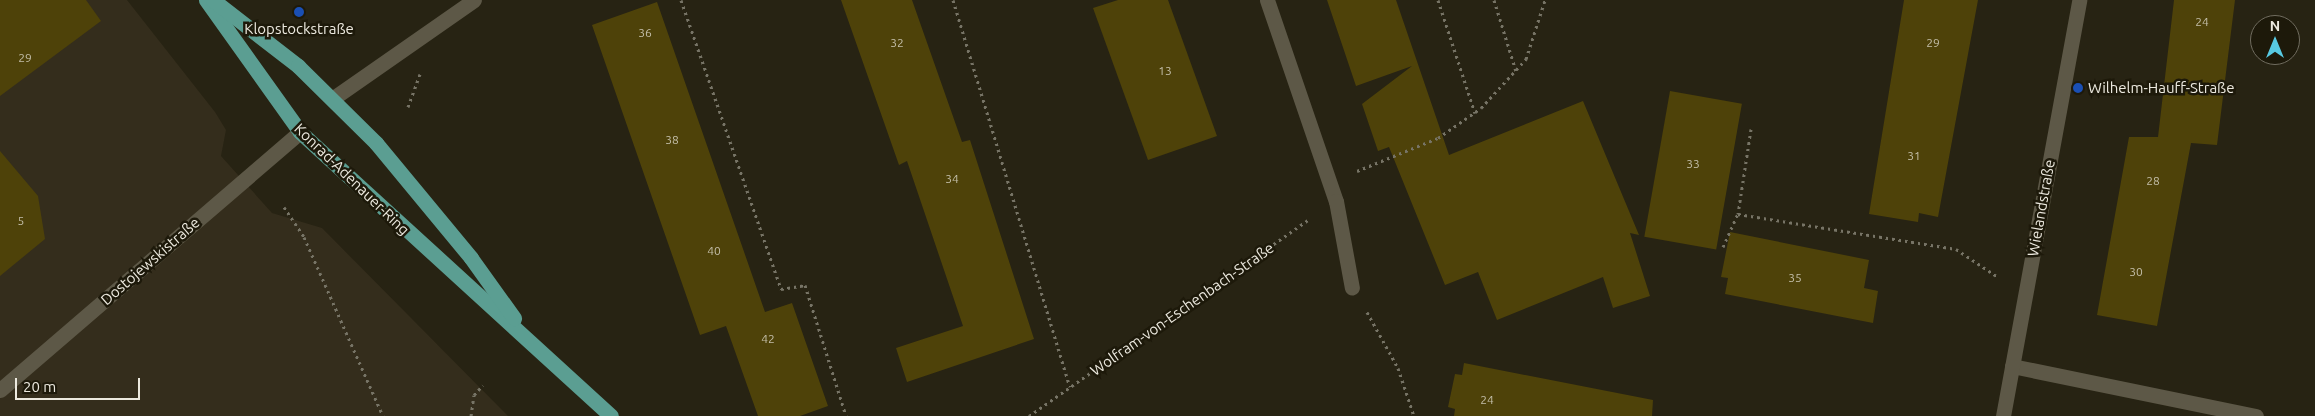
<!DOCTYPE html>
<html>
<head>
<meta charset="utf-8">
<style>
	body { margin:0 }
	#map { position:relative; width:2315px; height:416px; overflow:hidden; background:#272313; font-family:Ubuntu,sans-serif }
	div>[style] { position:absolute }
	.commercial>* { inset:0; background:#342d1c }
	.building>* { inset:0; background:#4e4209; transform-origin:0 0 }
	.path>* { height:3px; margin-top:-1.5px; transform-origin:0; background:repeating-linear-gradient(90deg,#777466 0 2.5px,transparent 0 6.5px) }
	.minor>* { height:15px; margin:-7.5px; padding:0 7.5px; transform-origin:7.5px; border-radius:7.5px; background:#5d5847 }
	.major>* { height:15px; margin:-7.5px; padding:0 7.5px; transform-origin:7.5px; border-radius:7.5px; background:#5b9e92 }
	.dots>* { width:14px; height:14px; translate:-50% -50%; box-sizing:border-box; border:2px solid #1d190a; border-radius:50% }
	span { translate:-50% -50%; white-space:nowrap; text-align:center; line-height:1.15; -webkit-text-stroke:5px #1d190a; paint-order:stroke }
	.number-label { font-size:12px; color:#c4bfaa }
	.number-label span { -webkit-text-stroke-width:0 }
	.poi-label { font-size:15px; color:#ece9df }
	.left { translate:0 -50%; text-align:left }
	.street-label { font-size:15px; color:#ece9df }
	.north { position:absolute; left:2250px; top:15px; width:50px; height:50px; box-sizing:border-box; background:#1d190a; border:1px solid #706c5f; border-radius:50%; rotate:0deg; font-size:14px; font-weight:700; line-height:20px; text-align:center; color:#ece9df }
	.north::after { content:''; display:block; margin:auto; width:18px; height:22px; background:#57c9e2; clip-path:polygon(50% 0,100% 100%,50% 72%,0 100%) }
	.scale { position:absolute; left:15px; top:378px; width:125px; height:22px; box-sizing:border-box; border:2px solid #ece9df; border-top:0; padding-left:6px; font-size:15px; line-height:18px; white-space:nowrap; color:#ece9df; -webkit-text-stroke:4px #1d190a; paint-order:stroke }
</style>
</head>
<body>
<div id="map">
	<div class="commercial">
		<i style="clip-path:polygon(0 0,127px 0,215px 112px,226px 130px,221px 156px,272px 213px,322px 228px,508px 416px,0 416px)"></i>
	</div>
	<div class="building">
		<i style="clip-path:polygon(0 0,86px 0,101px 21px,0 96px)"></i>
		<i style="clip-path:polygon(841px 0,912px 0,962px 142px,970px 140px,1034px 339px,907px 382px,896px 348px,963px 326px,907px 161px,899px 165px)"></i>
		<i style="clip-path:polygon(1118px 0,1168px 0,1217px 136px,1148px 160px,1093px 8px)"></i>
		<i style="clip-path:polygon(1327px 0,1396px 0,1449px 155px,1583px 101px,1639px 235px,1630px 233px,1650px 296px,1613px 308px,1603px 277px,1497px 320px,1478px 272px,1445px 285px,1389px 147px,1378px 151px,1362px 104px,1412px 66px,1356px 86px)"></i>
		<i style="clip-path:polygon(1904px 0,1978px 0,1938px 217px,1919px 213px,1918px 222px,1869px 214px)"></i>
		<i style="clip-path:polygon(2174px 0,2235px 0,2217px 145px,2191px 143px,2157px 326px,2097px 315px,2129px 137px,2158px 137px)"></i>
		<i style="clip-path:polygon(657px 2px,765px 312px,792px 303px,828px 406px,800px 416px,758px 416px,726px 326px,700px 335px,592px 25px)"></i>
		<i style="left:1670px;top:91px;width:73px;height:148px;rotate:10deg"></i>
		<i style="clip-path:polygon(0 151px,38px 196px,45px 239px,0 276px)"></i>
		<i style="clip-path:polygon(1730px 232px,1869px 260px,1864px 288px,1878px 291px,1873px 323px,1725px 294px,1728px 278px,1721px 277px)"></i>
		<i style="clip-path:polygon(1464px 363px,1653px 400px,1652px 416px,1454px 416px,1455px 409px,1448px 407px,1455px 374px,1462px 375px)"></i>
	</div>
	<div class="path">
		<i style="left:681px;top:0;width:306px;rotate:70.9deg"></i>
		<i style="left:781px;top:289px;width:24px;rotate:-9deg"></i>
		<i style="left:805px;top:285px;width:137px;rotate:72.6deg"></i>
		<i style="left:953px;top:0;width:404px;rotate:73.2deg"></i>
		<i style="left:1438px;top:0;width:119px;rotate:71.9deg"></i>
		<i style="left:1494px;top:0;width:74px;rotate:72.8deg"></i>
		<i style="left:408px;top:107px;width:35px;rotate:-70deg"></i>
		<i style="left:1751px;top:129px;width:86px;rotate:98.7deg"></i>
		<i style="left:1738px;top:214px;width:221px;rotate:9.1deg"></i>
		<i style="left:1956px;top:249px;width:50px;rotate:33.7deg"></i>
		<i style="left:1357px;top:171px;width:87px;rotate:-22.2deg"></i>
		<i style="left:1438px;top:138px;width:52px;rotate:-34.9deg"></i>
		<i style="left:1481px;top:108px;width:67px;rotate:-47.4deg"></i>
		<i style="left:1526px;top:59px;width:62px;rotate:-72.1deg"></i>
		<i style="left:284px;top:207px;width:36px;rotate:56deg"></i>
		<i style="left:304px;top:237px;width:196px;rotate:66.2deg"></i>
		<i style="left:1723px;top:247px;width:36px;rotate:-66deg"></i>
		<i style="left:1367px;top:312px;width:64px;rotate:61deg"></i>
		<i style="left:1398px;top:368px;width:51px;rotate:71.6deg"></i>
		<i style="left:471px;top:416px;width:21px;rotate:-82deg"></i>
		<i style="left:474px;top:395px;width:13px;rotate:-48deg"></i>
		<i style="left:1029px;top:416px;width:341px;rotate:-35.1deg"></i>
	</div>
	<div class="minor">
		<i style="left:1267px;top:0;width:213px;rotate:71.1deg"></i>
		<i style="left:1336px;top:201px;width:88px;rotate:79.6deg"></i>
		<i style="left:332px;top:99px;width:173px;rotate:-34.9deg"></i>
		<i style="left:2012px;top:366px;width:249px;rotate:11.6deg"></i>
		<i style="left:0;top:390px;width:396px;rotate:-40.7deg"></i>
		<i style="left:2003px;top:416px;width:423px;rotate:-79.6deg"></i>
	</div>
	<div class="major">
		<i style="left:206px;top:0;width:162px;rotate:54.5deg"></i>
		<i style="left:300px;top:132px;width:421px;rotate:42.4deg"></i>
		<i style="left:213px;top:0;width:108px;rotate:37.8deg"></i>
		<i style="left:298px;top:66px;width:110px;rotate:44.6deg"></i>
		<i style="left:376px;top:143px;width:149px;rotate:50.4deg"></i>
		<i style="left:471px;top:258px;width:74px;rotate:54.4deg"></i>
	</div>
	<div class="dots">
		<i style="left:299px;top:12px;background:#1a4fb4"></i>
		<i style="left:2078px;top:88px;background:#1a4fb4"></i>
	</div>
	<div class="number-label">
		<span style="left:2202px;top:22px">24</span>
		<span style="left:645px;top:33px">36</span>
		<span style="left:897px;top:43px">32</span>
		<span style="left:1933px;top:43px">29</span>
		<span style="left:25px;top:58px">29</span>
		<span style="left:1165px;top:71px">13</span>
		<span style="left:672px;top:140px">38</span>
		<span style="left:1914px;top:156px">31</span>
		<span style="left:1693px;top:164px">33</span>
		<span style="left:952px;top:179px">34</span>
		<span style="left:2153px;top:181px">28</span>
		<span style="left:21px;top:221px">5</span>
		<span style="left:714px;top:251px">40</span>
		<span style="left:2136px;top:272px">30</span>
		<span style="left:1795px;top:278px">35</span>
		<span style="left:768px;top:339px">42</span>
		<span style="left:1487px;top:400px">24</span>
	</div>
	<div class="poi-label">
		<span style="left:299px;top:29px">Klopstockstraße</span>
		<span class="left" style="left:2088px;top:88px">Wilhelm-Hauff-Straße</span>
	</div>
	<div class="street-label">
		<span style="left:352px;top:179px;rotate:44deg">Konrad-Adenauer-Ring</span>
		<span style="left:2041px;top:208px;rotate:-80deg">Wielandstraße</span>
		<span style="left:150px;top:261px;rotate:-41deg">Dostojewskistraße</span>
		<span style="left:1182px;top:309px;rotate:-35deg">Wolfram-von-Eschenbach-Straße</span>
	</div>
	<div class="north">N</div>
	<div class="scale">20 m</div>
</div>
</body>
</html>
